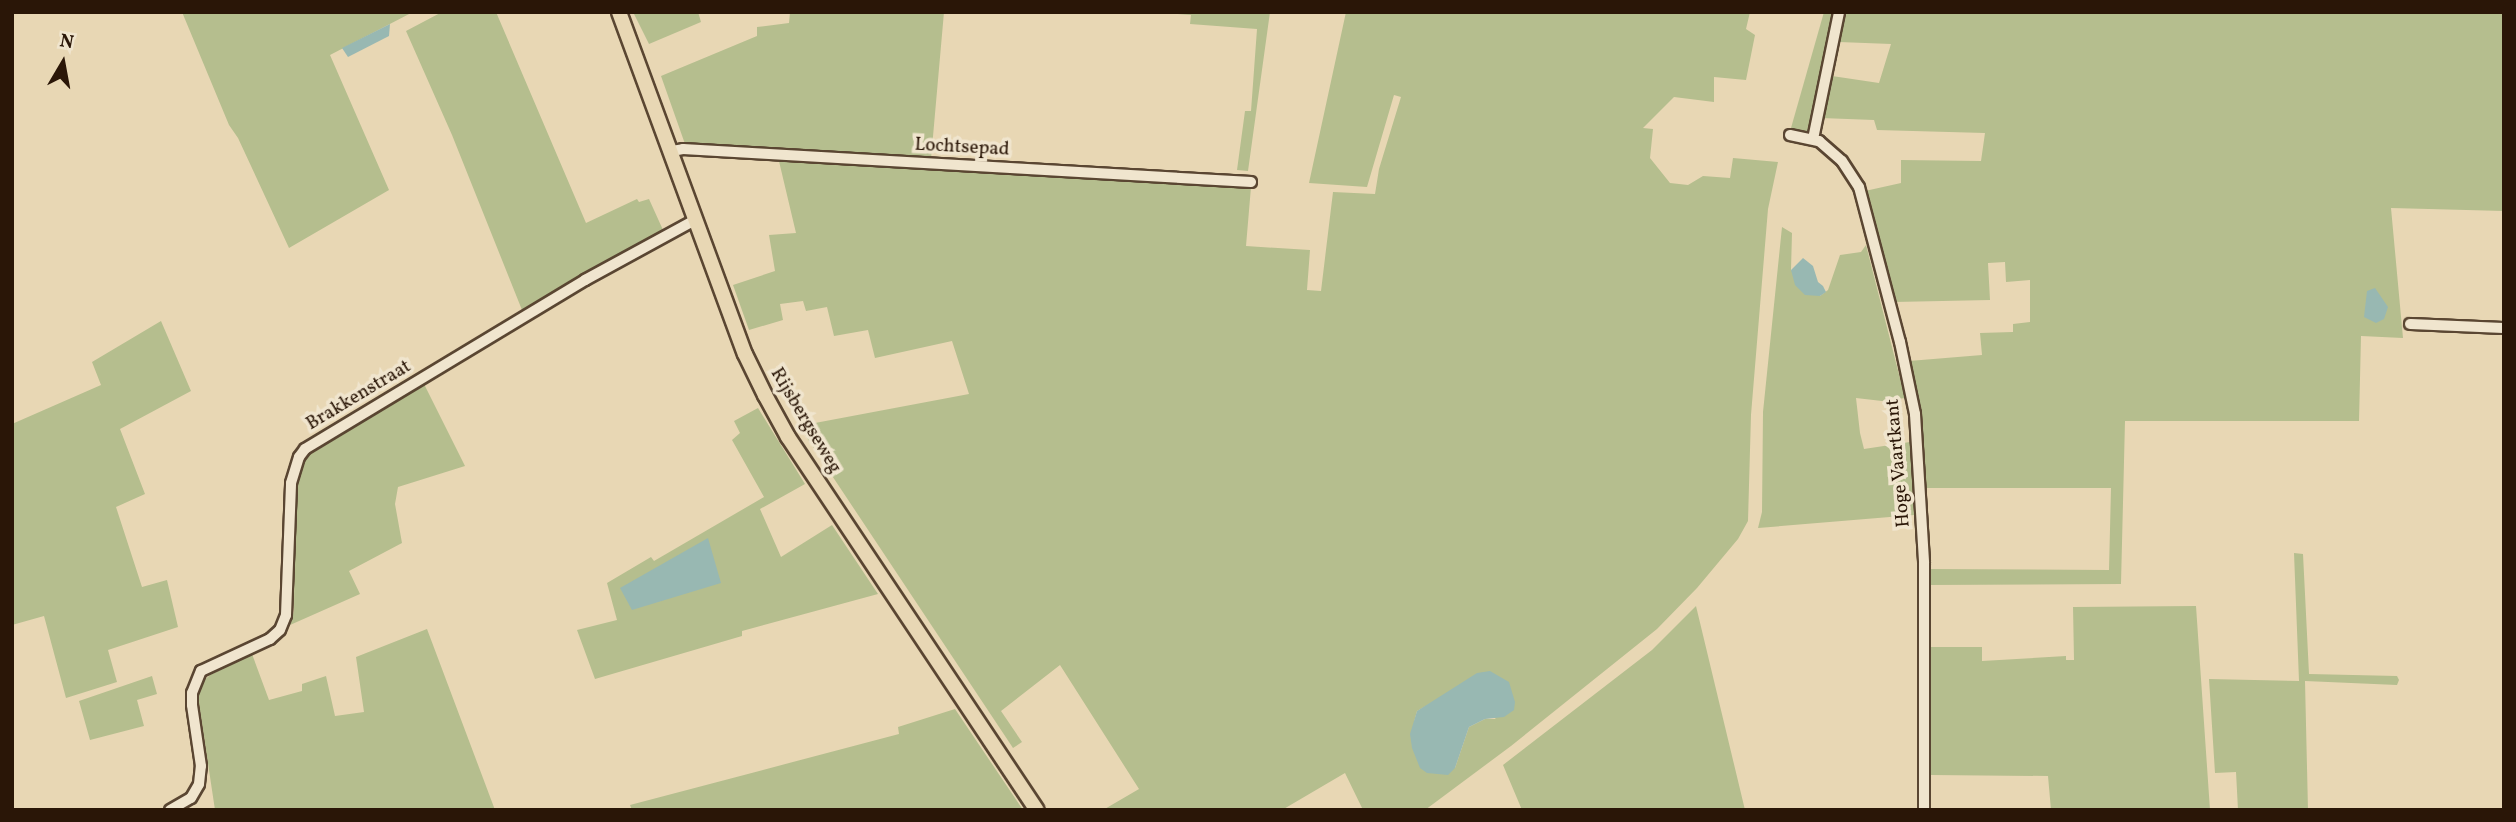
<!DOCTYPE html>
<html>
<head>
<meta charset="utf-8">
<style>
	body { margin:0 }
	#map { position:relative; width:2516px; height:822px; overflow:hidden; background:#e8d7b4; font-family:Vollkorn,serif }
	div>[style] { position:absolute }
	.green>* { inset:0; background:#b5be8e }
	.water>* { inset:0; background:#98b8b2 }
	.roads { filter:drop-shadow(2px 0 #5a4632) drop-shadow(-2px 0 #5a4632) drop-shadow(0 2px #5a4632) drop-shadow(0 -2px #5a4632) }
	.minor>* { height:10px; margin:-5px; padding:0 5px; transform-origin:5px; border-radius:5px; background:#f0e5ce }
	.major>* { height:14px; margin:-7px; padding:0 7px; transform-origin:7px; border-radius:7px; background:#e8d7b4 }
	span { translate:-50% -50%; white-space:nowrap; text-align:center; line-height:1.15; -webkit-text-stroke:7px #f0e5ce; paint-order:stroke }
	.street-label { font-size:19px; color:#2a1607 }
	.frame { position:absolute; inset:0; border:14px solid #2a1607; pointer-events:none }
	.north { position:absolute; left:28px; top:28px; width:70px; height:70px; -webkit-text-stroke:5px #f0e5ce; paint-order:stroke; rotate:10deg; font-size:19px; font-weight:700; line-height:28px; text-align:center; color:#2a1607 }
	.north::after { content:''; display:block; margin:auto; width:24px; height:32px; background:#2a1607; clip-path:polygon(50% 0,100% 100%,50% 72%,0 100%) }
</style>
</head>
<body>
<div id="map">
	<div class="green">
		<i style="clip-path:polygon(182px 12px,413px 12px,330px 55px,389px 190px,289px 248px,238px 138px,229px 125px)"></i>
		<i style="clip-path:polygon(442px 12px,496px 12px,586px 223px,637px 199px,639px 202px,649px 199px,663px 230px,522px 310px,452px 135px,406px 31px)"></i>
		<i style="clip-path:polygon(633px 12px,698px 12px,701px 22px,649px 44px)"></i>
		<i style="clip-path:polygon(790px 12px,944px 12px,931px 159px,685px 144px,661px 76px,757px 36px,757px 27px,789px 23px)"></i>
		<i style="clip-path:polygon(1150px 12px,1270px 12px,1248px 171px,1237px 170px,1245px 111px,1251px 111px,1257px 29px,1190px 24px,1191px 15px)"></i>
		<i style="clip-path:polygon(evenodd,1346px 12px,1750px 12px,1746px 29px,1755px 35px,1746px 80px,1714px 77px,1714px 102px,1674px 97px,1643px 128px,1653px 129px,1650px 158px,1670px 183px,1688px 185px,1703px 176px,1730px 178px,1733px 158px,1778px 162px,1768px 209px,1751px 415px,1748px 521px,1738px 539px,1697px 588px,1657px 629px,1511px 746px,1425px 810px,1363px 810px,1345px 773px,1282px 810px,1103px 810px,1139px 789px,1060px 665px,1001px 711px,1022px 742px,1013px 748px,799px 426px,969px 394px,952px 341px,875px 358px,868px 330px,834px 336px,827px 307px,806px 311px,803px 301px,780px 304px,783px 320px,749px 330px,733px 285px,775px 271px,769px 235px,796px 233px,778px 157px,1251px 187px,1246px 246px,1310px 250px,1307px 290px,1321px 291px,1333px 192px,1375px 194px,1379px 169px,1401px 97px,1394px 95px,1367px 187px,1309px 183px,1346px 12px,1456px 689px,1496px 719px,1485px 719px,1469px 727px,1455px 768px,1414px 722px,1417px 711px,1456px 689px)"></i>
		<i style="clip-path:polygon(1824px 12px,1833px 13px,1809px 138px,1789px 135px)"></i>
		<i style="clip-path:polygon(1845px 12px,2504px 12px,2504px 211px,2391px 208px,2403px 338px,2361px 336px,2359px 421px,2125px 421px,2121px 584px,1928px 585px,1928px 569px,2109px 570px,2111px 488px,1925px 488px,1921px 427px,1909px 361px,1982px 355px,1980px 333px,2013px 332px,2013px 324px,2030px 322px,2030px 280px,2006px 282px,2005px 262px,1988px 263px,1990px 300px,1894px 302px,1865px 191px,1901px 183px,1901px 160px,1981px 161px,1985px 133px,1877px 130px,1874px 120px,1821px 118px,1832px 76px,1879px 83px,1891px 44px,1839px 42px)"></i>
		<i style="clip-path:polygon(1782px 227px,1792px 233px,1791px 270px,1820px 296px,1828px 290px,1840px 255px,1861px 252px,1866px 245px,1905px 398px,1882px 401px,1856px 398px,1860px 433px,1864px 449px,1910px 442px,1914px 515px,1758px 528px,1762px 512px,1763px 412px)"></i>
		<i style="clip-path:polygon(161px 321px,191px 391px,120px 429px,145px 494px,116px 507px,142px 587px,167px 580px,178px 627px,108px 650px,117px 682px,66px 698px,44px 616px,12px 625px,12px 424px,101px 385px,92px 362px)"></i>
		<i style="clip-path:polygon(424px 384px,465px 466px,398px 487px,395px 504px,402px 543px,349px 571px,360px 594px,290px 625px,294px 611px,295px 478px,302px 458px)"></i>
		<i style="clip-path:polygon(758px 408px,805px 484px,760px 509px,781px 557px,832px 525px,878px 594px,742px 631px,742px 636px,595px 679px,577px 630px,617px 620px,607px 583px,651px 557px,654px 561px,764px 497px,732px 440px,740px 433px,734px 421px)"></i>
		<i style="clip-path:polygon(2294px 553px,2303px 554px,2309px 674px,2397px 676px,2399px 680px,2397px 685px,2305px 681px,2308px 810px,2238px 810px,2236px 772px,2215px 773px,2209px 679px,2299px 681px)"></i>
		<i style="clip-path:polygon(1696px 606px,1745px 810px,1522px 810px,1503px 765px,1652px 650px)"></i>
		<i style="clip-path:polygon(2196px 606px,2210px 810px,2051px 810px,2048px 776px,1931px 775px,1930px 647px,1982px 647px,1982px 661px,2066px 656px,2066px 660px,2074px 660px,2073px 607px)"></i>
		<i style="clip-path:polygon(427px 629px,495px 810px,215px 810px,198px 697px,202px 682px,210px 675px,252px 654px,269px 700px,302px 691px,302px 684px,326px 676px,335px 716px,364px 712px,356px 657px)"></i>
		<i style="clip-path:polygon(152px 676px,157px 694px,137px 700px,144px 726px,90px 740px,79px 701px)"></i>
		<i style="clip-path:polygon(955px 709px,1023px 810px,632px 810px,630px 805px,899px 734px,898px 727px)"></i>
	</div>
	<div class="water">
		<i style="clip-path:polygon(390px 24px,389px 36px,348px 57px,342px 48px)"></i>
		<i style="clip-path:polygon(1803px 258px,1813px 266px,1818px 282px,1823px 286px,1826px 292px,1820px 296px,1805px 295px,1795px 285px,1791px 270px)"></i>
		<i style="clip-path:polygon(2375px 288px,2388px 307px,2384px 319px,2376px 323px,2364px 317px,2367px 291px)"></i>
		<i style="clip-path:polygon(708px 538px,721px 583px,632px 610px,620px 588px)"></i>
		<i style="clip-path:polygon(1490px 671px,1509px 682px,1515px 702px,1514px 710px,1504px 717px,1485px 719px,1469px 727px,1455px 768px,1448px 775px,1427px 773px,1420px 768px,1412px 748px,1410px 734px,1417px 711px,1477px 673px)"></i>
	</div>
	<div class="roads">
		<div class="minor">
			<i style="left:1790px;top:135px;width:30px;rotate:12deg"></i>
			<i style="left:1819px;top:141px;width:30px;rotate:41deg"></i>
			<i style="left:1842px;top:161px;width:31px;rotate:57deg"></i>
			<i style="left:1859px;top:187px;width:160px;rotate:75.2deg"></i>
			<i style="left:1900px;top:342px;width:74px;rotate:78.2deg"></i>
			<i style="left:1915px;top:414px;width:149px;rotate:86.5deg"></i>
			<i style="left:1924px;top:563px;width:247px;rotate:90deg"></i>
			<i style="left:1813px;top:139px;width:130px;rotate:-78.4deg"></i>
			<i style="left:672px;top:151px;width:11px;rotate:-10deg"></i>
			<i style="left:683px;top:149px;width:569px;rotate:3.33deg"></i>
			<i style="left:2410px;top:324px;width:94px;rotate:2.4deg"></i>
			<i style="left:170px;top:810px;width:24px;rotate:-30deg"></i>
			<i style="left:191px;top:798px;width:16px;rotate:-60deg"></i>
			<i style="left:199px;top:784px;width:18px;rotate:-84deg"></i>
			<i style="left:201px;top:766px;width:62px;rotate:-98.4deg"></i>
			<i style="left:192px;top:705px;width:12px;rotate:-90deg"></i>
			<i style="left:192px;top:693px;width:24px;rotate:-68deg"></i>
			<i style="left:201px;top:671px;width:76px;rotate:-24.9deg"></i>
			<i style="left:270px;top:639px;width:13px;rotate:-42deg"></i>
			<i style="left:280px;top:630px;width:16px;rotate:-68deg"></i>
			<i style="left:286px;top:615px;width:132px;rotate:-87.8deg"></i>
			<i style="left:291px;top:483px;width:27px;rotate:-73deg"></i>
			<i style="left:299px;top:457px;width:10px;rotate:-53deg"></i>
			<i style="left:305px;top:449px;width:327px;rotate:-31.1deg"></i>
			<i style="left:585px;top:280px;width:125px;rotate:-28.6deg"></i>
		</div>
		<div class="major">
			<i style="left:619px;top:12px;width:364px;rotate:69.8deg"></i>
			<i style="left:745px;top:354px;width:46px;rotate:64deg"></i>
			<i style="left:765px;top:395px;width:48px;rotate:61.3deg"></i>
			<i style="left:788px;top:437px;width:448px;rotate:56.3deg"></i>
		</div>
	</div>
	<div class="street-label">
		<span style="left:962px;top:148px;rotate:3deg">Lochtsepad</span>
		<span style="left:359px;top:396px;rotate:-31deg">Brakkenstraat</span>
		<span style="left:805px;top:421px;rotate:59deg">Rijsbergseweg</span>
		<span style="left:1899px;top:463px;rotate:-95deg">Hoge Vaartkant</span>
	</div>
	<div class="frame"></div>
	<div class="north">N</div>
</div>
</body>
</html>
